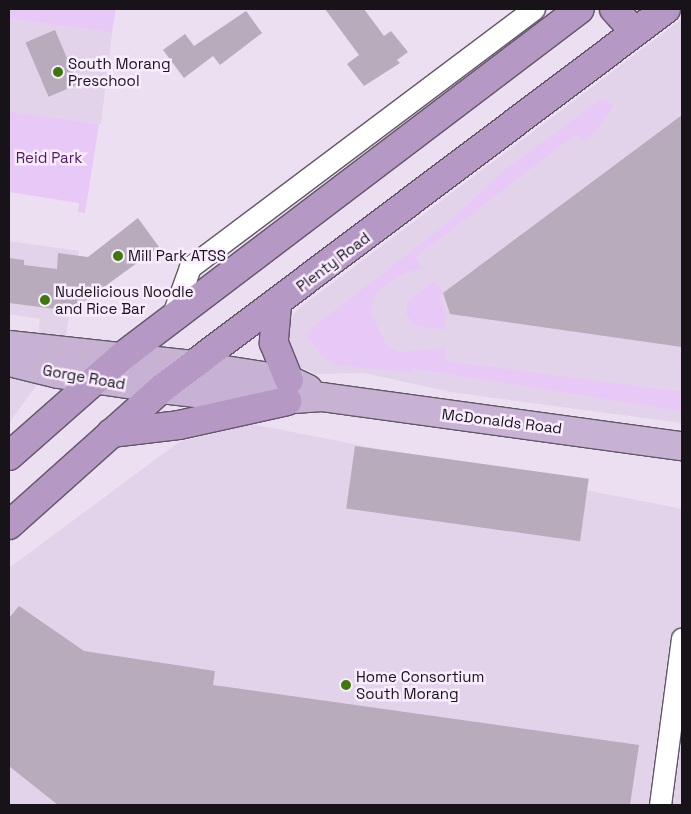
<!DOCTYPE html>
<html>
<head>
<meta charset="utf-8">
<style>
	body { margin:0 }
	#map { position:relative; width:691px; height:814px; overflow:hidden; background:#ebdff1; font-family:"Space Grotesk",sans-serif }
	div>[style] { position:absolute }
	.built>* { inset:0; background:#e2d2ea; transform-origin:0 0 }
	.green>* { inset:0; background:#e8c8f7 }
	.building>* { inset:0; background:#b7abbc; transform-origin:0 0 }
	.roads { filter:drop-shadow(1px 0 #615766) drop-shadow(-1px 0 #615766) drop-shadow(0 1px #615766) drop-shadow(0 -1px #615766) }
	.minor>* { height:21px; margin:-10.5px; padding:0 10.5px; transform-origin:10.5px; border-radius:10.5px; background:#fff }
	.primary>* { height:28px; margin:-14px; padding:0 14px; transform-origin:14px; border-radius:14px; background:#c8b2d3 }
	.trunk>* { height:28px; margin:-14px; padding:0 14px; transform-origin:14px; border-radius:14px; background:#b698c4 }
	.dots>* { width:14px; height:14px; translate:-50% -50%; box-sizing:border-box; border:2px solid #f8ecfe; border-radius:50% }
	span { translate:-50% -50%; white-space:nowrap; text-align:center; line-height:1.15; -webkit-text-stroke:5px #f8ecfe; paint-order:stroke }
	.poi-label { font-size:15px; color:#171319 }
	.left { translate:0 -50%; text-align:left }
	.park-label { font-size:15px; color:#53166b }
	.street-label { font-size:15px; color:#171319 }
	.frame { position:absolute; inset:0; border:10px solid #171319; pointer-events:none }
</style>
</head>
<body>
<div id="map">
	<div class="built">
		<i style="left:9px;top:19px;width:104px;height:93px;rotate:7deg"></i>
		<i style="clip-path:polygon(682px 19px,682px 423px,451px 392px,364px 373px,315px 374px,296px 365px,287px 351px,289px 320px,298px 309px)"></i>
		<i style="clip-path:polygon(9px 241px,79px 251px,65px 342px,38px 339px,40px 319px,9px 314px)"></i>
		<i style="clip-path:polygon(9px 373px,41px 379px,9px 423px)"></i>
		<i style="clip-path:polygon(251px 424px,682px 509px,682px 805px,9px 805px,9px 568px,179px 442px)"></i>
	</div>
	<div class="green">
		<i style="clip-path:polygon(9px 9px,116px 9px,112px 32px,9px 19px)"></i>
		<i style="clip-path:polygon(602px 99px,614px 105px,594px 133px,584px 142px,579px 135px,572px 137px,419px 254px,415px 258px,423px 268px,404px 273px,376px 292px,371px 313px,386px 345px,398px 352px,446px 348px,445px 361px,682px 392px,682px 411px,412px 368px,411px 373px,334px 364px,322px 356px,307px 336px,312px 328px,444px 226px,507px 168px)"></i>
		<i style="clip-path:polygon(9px 112px,99px 124px,85px 213px,78px 212px,79px 203px,9px 192px)"></i>
		<i style="clip-path:polygon(434px 281px,443px 293px,439px 297px,446px 314px,444px 330px,415px 325px,406px 313px,408px 301px)"></i>
	</div>
	<div class="building">
		<i style="clip-path:polygon(325px 9px,364px 9px,384px 36px,391px 31px,408px 52px,397px 60px,400px 63px,364px 86px,347px 64px,359px 55px)"></i>
		<i style="clip-path:polygon(246px 11px,262px 33px,220px 65px,213px 56px,184px 78px,163px 50px,185px 34px,194px 46px)"></i>
		<i style="left:55px;top:30px;width:59px;height:32px;rotate:67deg"></i>
		<i style="clip-path:polygon(682px 115px,682px 347px,450px 314px,443px 293px)"></i>
		<i style="clip-path:polygon(138px 218px,159px 247px,71px 311px,9px 303px,9px 258px,24px 260px,24px 265px,57px 269px,58px 253px,88px 257px)"></i>
		<i style="left:355px;top:446px;width:236px;height:63px;rotate:8deg"></i>
		<i style="clip-path:polygon(19px 606px,84px 651px,215px 671px,213px 685px,639px 745px,630px 805px,58px 805px,9px 766px,9px 618px)"></i>
	</div>
	<div class="roads">
		<div class="minor">
			<i style="left:172px;top:317px;width:53px;rotate:-70.2deg"></i>
			<i style="left:190px;top:267px;width:430px;rotate:-36.9deg"></i>
			<i style="left:660px;top:805px;width:168px;rotate:-82.5deg"></i>
		</div>
		<div class="primary">
			<i style="left:9px;top:345px;width:185px;rotate:6.2deg"></i>
			<i style="left:193px;top:365px;width:97px;rotate:8.9deg"></i>
			<i style="left:289px;top:380px;width:21px;rotate:25deg"></i>
			<i style="left:9px;top:362px;width:50px;rotate:13.8deg"></i>
			<i style="left:58px;top:374px;width:104px;rotate:8.3deg"></i>
			<i style="left:161px;top:389px;width:106px;rotate:6.5deg"></i>
			<i style="left:266px;top:401px;width:56px;rotate:-4.1deg"></i>
			<i style="left:322px;top:397px;width:363px;rotate:7.8deg"></i>
		</div>
		<div class="trunk">
			<i style="left:614px;top:9px;width:31px;rotate:48deg"></i>
			<i style="left:277px;top:305px;width:38px;rotate:95deg"></i>
			<i style="left:274px;top:343px;width:40px;rotate:68deg"></i>
			<i style="left:111px;top:433px;width:68px;rotate:-6.7deg"></i>
			<i style="left:179px;top:425px;width:111px;rotate:-12.5deg"></i>
			<i style="left:9px;top:456px;width:148px;rotate:-41.4deg"></i>
			<i style="left:120px;top:358px;width:577px;rotate:-37.19deg"></i>
			<i style="left:9px;top:525px;width:204px;rotate:-41.8deg"></i>
			<i style="left:161px;top:389px;width:632px;rotate:-36.96deg"></i>
		</div>
	</div>
	<div class="dots">
		<i style="left:58px;top:72px;background:#40780b"></i>
		<i style="left:118px;top:256px;background:#40780b"></i>
		<i style="left:45px;top:300px;background:#40780b"></i>
		<i style="left:346px;top:685px;background:#40780b"></i>
	</div>
	<div class="poi-label">
		<span class="left" style="left:68px;top:72px">South Morang<br>Preschool</span>
		<span class="left" style="left:128px;top:256px">Mill Park ATSS</span>
		<span class="left" style="left:55px;top:300px">Nudelicious Noodle<br>and Rice Bar</span>
		<span class="left" style="left:356px;top:685px">Home Consortium<br>South Morang</span>
	</div>
	<div class="park-label">
		<span style="left:49px;top:158px">Reid Park</span>
	</div>
	<div class="street-label">
		<span style="left:333px;top:262px;rotate:-37deg">Plenty Road</span>
		<span style="left:84px;top:377px;rotate:10deg">Gorge Road</span>
		<span style="left:502px;top:421px;rotate:7deg">McDonalds Road</span>
	</div>
	<div class="frame"></div>
</div>
</body>
</html>
